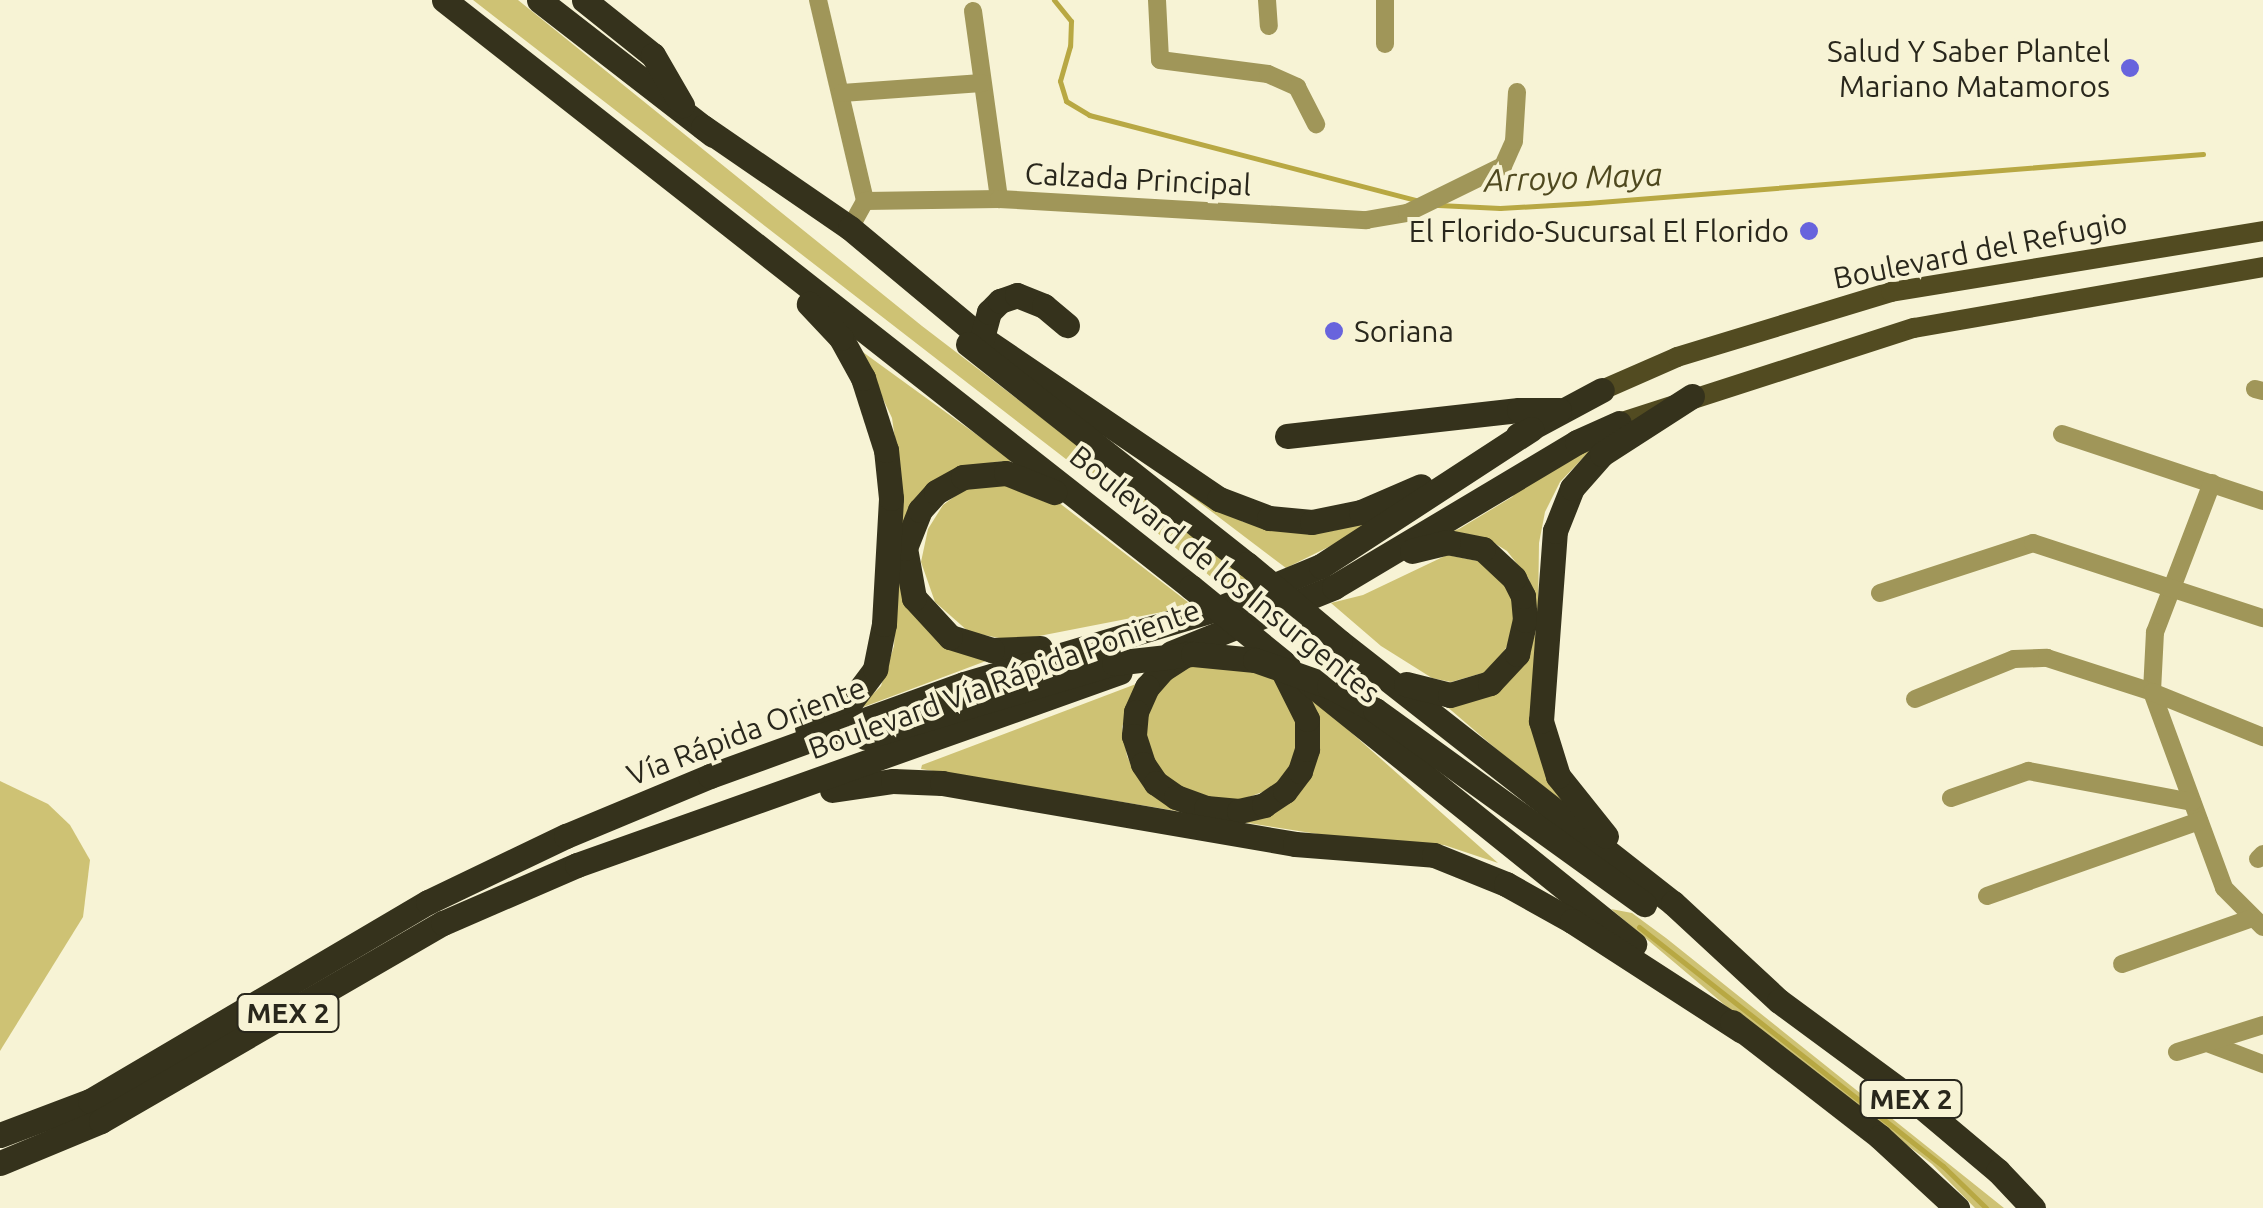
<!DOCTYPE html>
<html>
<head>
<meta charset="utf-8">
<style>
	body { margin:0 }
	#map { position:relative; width:2263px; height:1208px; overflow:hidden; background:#f7f3d5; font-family:Ubuntu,sans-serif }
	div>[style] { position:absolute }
	.green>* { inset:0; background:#cec274 }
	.stream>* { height:5px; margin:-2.5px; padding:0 2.5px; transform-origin:2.5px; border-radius:2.5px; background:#b8a843 }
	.minor>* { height:18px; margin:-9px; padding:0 9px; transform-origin:9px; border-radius:9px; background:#a09659 }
	.major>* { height:20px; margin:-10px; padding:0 10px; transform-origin:10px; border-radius:10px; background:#524b21 }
	.highway>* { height:25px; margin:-12.5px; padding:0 12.5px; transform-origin:12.5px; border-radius:12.5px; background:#35321c }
	.highway-bridge>* { height:25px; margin:-12.5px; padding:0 12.5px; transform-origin:12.5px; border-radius:12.5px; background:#35321c }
	.dots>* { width:28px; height:28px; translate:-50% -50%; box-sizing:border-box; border:5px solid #f7f3d5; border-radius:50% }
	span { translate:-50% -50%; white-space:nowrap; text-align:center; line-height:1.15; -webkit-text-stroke:8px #f7f3d5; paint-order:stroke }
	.shield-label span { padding:2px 8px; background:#f7f3d5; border:2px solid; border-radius:8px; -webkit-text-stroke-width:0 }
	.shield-label { font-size:28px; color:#29271c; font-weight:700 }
	.poi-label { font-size:30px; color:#29271c }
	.right { translate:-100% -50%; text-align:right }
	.left { translate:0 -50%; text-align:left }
	.street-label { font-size:30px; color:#29271c }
	.water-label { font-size:32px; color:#4f491f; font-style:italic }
</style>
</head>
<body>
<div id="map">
	<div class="green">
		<i style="clip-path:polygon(473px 0,518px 0,922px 326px,1256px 582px,1228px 591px,1093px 480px)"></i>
		<i style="clip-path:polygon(860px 350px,1013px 461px,994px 462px,933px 487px,905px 585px,994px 658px,858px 709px,881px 686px,894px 646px,902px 489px,892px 418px)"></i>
		<i style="clip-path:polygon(1600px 440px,1560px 482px,1545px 512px,1539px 543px,1538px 613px,1529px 579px,1507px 551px,1491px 541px,1431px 538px,1459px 529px,1512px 497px,1528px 478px)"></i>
		<i style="clip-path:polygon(1125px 446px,1243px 522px,1332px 531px,1395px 514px,1286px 568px)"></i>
		<i style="clip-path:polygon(988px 478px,1049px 495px,1193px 606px,1014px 641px,969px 632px,935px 602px,921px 562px,928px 529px,943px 505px,970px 485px)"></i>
		<i style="clip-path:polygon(1447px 555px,1488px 563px,1511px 585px,1517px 629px,1493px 670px,1451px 682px,1432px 678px,1381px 646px,1331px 603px,1363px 595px)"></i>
		<i style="clip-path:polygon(1537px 627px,1532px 697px,1585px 825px,1438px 699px,1532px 644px)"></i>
		<i style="clip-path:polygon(1190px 664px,1264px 671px,1291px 692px,1301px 748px,1276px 787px,1235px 802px,1188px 795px,1152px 764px,1143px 718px,1154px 691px)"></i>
		<i style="clip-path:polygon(1136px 684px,1122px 727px,1127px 756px,1133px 769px,1195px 814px,921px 769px,922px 765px)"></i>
		<i style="clip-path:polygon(1309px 695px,1498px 863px,1444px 845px,1324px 835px,1223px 819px,1242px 819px,1319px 751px,1318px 720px)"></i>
		<i style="clip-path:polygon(0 781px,48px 804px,70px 825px,90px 860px,83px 917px,0 1051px)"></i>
		<i style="clip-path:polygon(1611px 909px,1632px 913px,1666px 938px,2004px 1208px,1975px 1208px,1932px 1164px,1758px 1033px)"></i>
	</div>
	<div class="stream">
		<i style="left:1054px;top:0;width:27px;rotate:51deg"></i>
		<i style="left:1071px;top:21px;width:25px;rotate:92deg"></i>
		<i style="left:1070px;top:46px;width:36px;rotate:106deg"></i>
		<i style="left:1060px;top:81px;width:21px;rotate:73deg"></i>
		<i style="left:1066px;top:101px;width:27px;rotate:31deg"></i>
		<i style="left:1089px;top:115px;width:340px;rotate:14.6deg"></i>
		<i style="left:1438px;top:205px;width:62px;rotate:2.8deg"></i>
		<i style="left:1500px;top:208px;width:87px;rotate:-3.3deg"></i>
		<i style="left:1587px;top:203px;width:618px;rotate:-4.55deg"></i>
		<i style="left:1639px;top:927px;width:387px;rotate:38.2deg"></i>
		<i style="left:1943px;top:1166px;width:60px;rotate:44.3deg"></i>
	</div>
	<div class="minor">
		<i style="left:818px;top:0;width:206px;rotate:76.8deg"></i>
		<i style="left:865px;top:201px;width:31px;rotate:119deg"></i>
		<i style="left:1157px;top:0;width:60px;rotate:87.1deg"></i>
		<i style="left:1160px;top:60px;width:109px;rotate:7.4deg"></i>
		<i style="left:1268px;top:74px;width:32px;rotate:24deg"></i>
		<i style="left:1297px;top:87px;width:42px;rotate:62.8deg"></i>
		<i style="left:1267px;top:0;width:26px;rotate:86deg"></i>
		<i style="left:973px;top:11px;width:190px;rotate:82.1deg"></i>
		<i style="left:1385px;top:44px;width:44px;rotate:-90deg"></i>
		<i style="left:842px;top:93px;width:140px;rotate:-4.1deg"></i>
		<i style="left:865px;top:201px;width:134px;rotate:-0.9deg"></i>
		<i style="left:999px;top:199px;width:368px;rotate:3.3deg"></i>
		<i style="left:1366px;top:220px;width:42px;rotate:-9.7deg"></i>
		<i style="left:1407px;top:213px;width:107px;rotate:-26.1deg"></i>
		<i style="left:1503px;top:166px;width:27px;rotate:-66deg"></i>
		<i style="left:1514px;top:141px;width:49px;rotate:-86.5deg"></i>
		<i style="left:2255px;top:389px;width:8px;rotate:14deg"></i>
		<i style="left:2062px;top:434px;width:212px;rotate:18.4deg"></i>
		<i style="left:2212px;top:483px;width:160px;rotate:110.9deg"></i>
		<i style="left:2155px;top:632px;width:60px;rotate:92.9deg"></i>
		<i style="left:2152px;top:692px;width:209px;rotate:69.8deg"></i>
		<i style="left:2224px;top:888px;width:55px;rotate:45deg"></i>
		<i style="left:1880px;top:593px;width:161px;rotate:-18.1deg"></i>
		<i style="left:2033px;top:543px;width:242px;rotate:18.1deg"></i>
		<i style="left:1915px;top:699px;width:107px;rotate:-22deg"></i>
		<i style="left:2014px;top:659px;width:33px;rotate:-2deg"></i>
		<i style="left:2047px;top:658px;width:110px;rotate:17.9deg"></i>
		<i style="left:2152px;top:692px;width:120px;rotate:22.1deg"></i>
		<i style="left:1951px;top:798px;width:82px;rotate:-19.3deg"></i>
		<i style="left:2028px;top:771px;width:167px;rotate:10.7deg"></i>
		<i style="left:2258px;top:859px;width:7px;rotate:-45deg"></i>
		<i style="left:1987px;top:896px;width:225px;rotate:-19.5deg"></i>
		<i style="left:2122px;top:964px;width:136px;rotate:-19.4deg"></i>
		<i style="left:2210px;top:1044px;width:57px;rotate:20.7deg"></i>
		<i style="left:2177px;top:1052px;width:90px;rotate:-17.4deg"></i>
	</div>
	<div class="major">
		<i style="left:1602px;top:390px;width:82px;rotate:-23.7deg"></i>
		<i style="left:1677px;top:357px;width:224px;rotate:-16.9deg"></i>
		<i style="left:1891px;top:292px;width:377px;rotate:-9.3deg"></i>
		<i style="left:1619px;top:423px;width:310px;rotate:-17.9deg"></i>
		<i style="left:1914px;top:328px;width:354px;rotate:-9.9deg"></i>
	</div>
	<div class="highway">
		<i style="left:444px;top:0;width:950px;rotate:38.16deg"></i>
		<i style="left:539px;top:0;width:220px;rotate:37.8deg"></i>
		<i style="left:584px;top:0;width:88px;rotate:38.6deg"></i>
		<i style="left:653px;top:55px;width:58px;rotate:59.9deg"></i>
		<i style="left:703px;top:127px;width:178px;rotate:34.5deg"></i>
		<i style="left:850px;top:228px;width:172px;rotate:39.8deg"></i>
		<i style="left:982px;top:338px;width:287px;rotate:34.2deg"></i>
		<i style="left:1219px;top:499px;width:53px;rotate:20.8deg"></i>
		<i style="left:1269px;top:518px;width:43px;rotate:5.3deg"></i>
		<i style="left:1312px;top:522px;width:50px;rotate:-11.5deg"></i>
		<i style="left:1361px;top:512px;width:65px;rotate:-23.4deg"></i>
		<i style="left:982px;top:338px;width:27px;rotate:-75deg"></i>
		<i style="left:989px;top:312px;width:16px;rotate:-45deg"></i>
		<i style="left:1000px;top:301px;width:18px;rotate:-19deg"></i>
		<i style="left:1017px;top:295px;width:29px;rotate:22deg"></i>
		<i style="left:1044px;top:306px;width:30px;rotate:40deg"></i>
		<i style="left:968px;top:344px;width:355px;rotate:38.3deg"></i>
		<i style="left:1518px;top:435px;width:95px;rotate:-28.2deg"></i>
		<i style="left:1287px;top:436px;width:233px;rotate:-6.4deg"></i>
		<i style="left:1519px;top:410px;width:40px"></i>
		<i style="left:1340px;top:642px;width:423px;rotate:38.1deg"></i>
		<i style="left:1673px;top:903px;width:144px;rotate:42.8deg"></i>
		<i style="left:1779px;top:1001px;width:170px;rotate:36.4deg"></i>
		<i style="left:1916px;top:1102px;width:107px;rotate:40.1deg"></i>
		<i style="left:1998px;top:1171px;width:51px;rotate:46.6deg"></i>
		<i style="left:1040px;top:648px;width:48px;rotate:177.6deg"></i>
		<i style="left:992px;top:650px;width:44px;rotate:-162.8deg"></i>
		<i style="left:950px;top:637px;width:53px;rotate:-132.7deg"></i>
		<i style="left:914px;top:598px;width:51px;rotate:-100.2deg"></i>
		<i style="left:905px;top:548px;width:41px;rotate:-68.5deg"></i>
		<i style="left:920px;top:510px;width:24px;rotate:-48deg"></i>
		<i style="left:936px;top:492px;width:31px;rotate:-29deg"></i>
		<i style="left:963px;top:477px;width:43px;rotate:-5.3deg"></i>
		<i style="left:1006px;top:473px;width:52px;rotate:21.6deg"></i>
		<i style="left:1171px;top:653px;width:176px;rotate:-22deg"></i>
		<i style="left:1334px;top:587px;width:283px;rotate:-30.8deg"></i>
		<i style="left:1577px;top:442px;width:46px;rotate:-24.3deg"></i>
		<i style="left:1188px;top:653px;width:31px;rotate:147deg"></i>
		<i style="left:1162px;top:670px;width:23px;rotate:131deg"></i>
		<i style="left:1147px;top:687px;width:27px;rotate:114deg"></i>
		<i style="left:1136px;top:712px;width:24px;rotate:95deg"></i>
		<i style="left:1134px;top:736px;width:29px;rotate:72deg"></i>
		<i style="left:1143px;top:764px;width:23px;rotate:56deg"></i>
		<i style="left:1156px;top:783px;width:24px;rotate:35deg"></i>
		<i style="left:1176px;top:797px;width:32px;rotate:20deg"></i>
		<i style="left:1206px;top:808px;width:33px;rotate:5deg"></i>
		<i style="left:1239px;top:811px;width:26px;rotate:-13deg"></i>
		<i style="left:1264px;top:805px;width:25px;rotate:-34deg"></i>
		<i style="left:1285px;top:791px;width:25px;rotate:-53deg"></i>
		<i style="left:1300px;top:771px;width:23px;rotate:-72deg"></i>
		<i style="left:1307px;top:749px;width:30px;rotate:-90deg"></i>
		<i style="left:1307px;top:719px;width:51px;rotate:-116.6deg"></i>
		<i style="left:1307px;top:681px;width:420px;rotate:38.8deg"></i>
		<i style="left:1406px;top:684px;width:45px;rotate:14deg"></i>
		<i style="left:1450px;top:695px;width:42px;rotate:-16.7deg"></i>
		<i style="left:1490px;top:683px;width:40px;rotate:-47deg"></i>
		<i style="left:1517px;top:654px;width:35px;rotate:-77deg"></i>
		<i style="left:1525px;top:620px;width:24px;rotate:-95deg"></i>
		<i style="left:1523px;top:596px;width:20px;rotate:-117deg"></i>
		<i style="left:1514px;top:578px;width:42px;rotate:-136.9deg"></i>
		<i style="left:1483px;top:549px;width:36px;rotate:-169deg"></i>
		<i style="left:1448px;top:542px;width:37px;rotate:166deg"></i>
		<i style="left:807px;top:727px;width:52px;rotate:-31deg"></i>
		<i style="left:852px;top:700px;width:39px;rotate:-53deg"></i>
		<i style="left:875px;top:669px;width:46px;rotate:-78.7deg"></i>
		<i style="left:884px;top:624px;width:126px;rotate:-86.8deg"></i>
		<i style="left:891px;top:498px;width:48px;rotate:-95.9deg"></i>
		<i style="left:886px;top:450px;width:76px;rotate:-107.7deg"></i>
		<i style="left:863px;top:378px;width:46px;rotate:-118.8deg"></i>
		<i style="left:841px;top:338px;width:47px;rotate:-133.3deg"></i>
		<i style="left:832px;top:790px;width:62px;rotate:-8.4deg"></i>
		<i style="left:893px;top:781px;width:49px;rotate:2.3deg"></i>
		<i style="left:942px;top:783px;width:358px;rotate:9.8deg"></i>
		<i style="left:1295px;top:844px;width:139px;rotate:4.5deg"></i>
		<i style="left:1434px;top:855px;width:78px;rotate:21.9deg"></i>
		<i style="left:1506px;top:884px;width:76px;rotate:29.3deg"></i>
		<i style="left:1572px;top:921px;width:202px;rotate:32.9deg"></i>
		<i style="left:1606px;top:836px;width:77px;rotate:-128.7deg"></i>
		<i style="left:1558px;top:776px;width:58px;rotate:-107.2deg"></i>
		<i style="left:1541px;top:721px;width:191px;rotate:-85.8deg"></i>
		<i style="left:1555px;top:531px;width:46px;rotate:-68.4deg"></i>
		<i style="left:1572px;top:488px;width:45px;rotate:-48.6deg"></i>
		<i style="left:1602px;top:454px;width:107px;rotate:-32.8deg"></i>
		<i style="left:1732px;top:1022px;width:187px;rotate:37.8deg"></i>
		<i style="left:1880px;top:1137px;width:105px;rotate:42.7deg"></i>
		<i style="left:0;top:1135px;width:96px;rotate:-20.7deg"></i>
		<i style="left:90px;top:1101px;width:392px;rotate:-30.5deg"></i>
		<i style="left:428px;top:902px;width:153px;rotate:-25.6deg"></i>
		<i style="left:566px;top:836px;width:156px;rotate:-22.6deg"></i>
		<i style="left:710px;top:776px;width:270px;rotate:-19.9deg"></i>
		<i style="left:964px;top:684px;width:269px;rotate:-16.6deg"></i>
		<i style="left:1222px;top:607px;width:107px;rotate:-22.5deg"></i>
		<i style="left:1321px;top:566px;width:251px;rotate:-33.1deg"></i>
		<i style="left:0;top:1163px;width:109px;rotate:-22.6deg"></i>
		<i style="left:101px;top:1121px;width:395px;rotate:-30.1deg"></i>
		<i style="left:443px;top:923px;width:146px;rotate:-23.4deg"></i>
		<i style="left:577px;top:865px;width:576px;rotate:-19.57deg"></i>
	</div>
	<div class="highway-bridge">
		<i style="left:1247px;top:564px;width:121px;rotate:40deg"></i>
		<i style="left:1191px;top:587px;width:125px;rotate:39.2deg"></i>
		<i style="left:865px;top:737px;width:260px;rotate:-16.6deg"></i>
		<i style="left:1114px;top:663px;width:80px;rotate:-6.5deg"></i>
		<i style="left:1193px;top:654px;width:62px;rotate:5.5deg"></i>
		<i style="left:1255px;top:660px;width:78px;rotate:19.4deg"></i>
		<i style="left:1329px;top:686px;width:52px;rotate:27.6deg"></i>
		<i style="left:1375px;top:710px;width:332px;rotate:35.8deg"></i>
	</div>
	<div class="dots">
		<i style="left:2130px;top:68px;background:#6864dd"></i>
		<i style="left:1809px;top:231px;background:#6864dd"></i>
		<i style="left:1334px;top:331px;background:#6864dd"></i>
	</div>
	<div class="shield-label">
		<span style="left:288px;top:1013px">MEX 2</span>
		<span style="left:1911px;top:1099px">MEX 2</span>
	</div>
	<div class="poi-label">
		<span class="right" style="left:2110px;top:68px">Salud Y Saber Plantel<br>Mariano Matamoros</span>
		<span class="right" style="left:1789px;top:231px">El Florido-Sucursal El Florido</span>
		<span class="left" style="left:1354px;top:331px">Soriana</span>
	</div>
	<div class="street-label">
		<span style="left:1138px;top:179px;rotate:3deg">Calzada Principal</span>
		<span style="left:1980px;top:250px;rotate:-11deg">Boulevard del Refugio</span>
		<span style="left:1225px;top:574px;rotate:39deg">Boulevard de los Insurgentes</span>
		<span style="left:1004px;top:679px;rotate:-20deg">Boulevard Vía Rápida Poniente</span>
		<span style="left:746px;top:731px;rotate:-21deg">Vía Rápida Oriente</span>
	</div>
	<div class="water-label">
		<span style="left:1573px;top:177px;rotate:-2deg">Arroyo Maya</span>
	</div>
</div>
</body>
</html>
